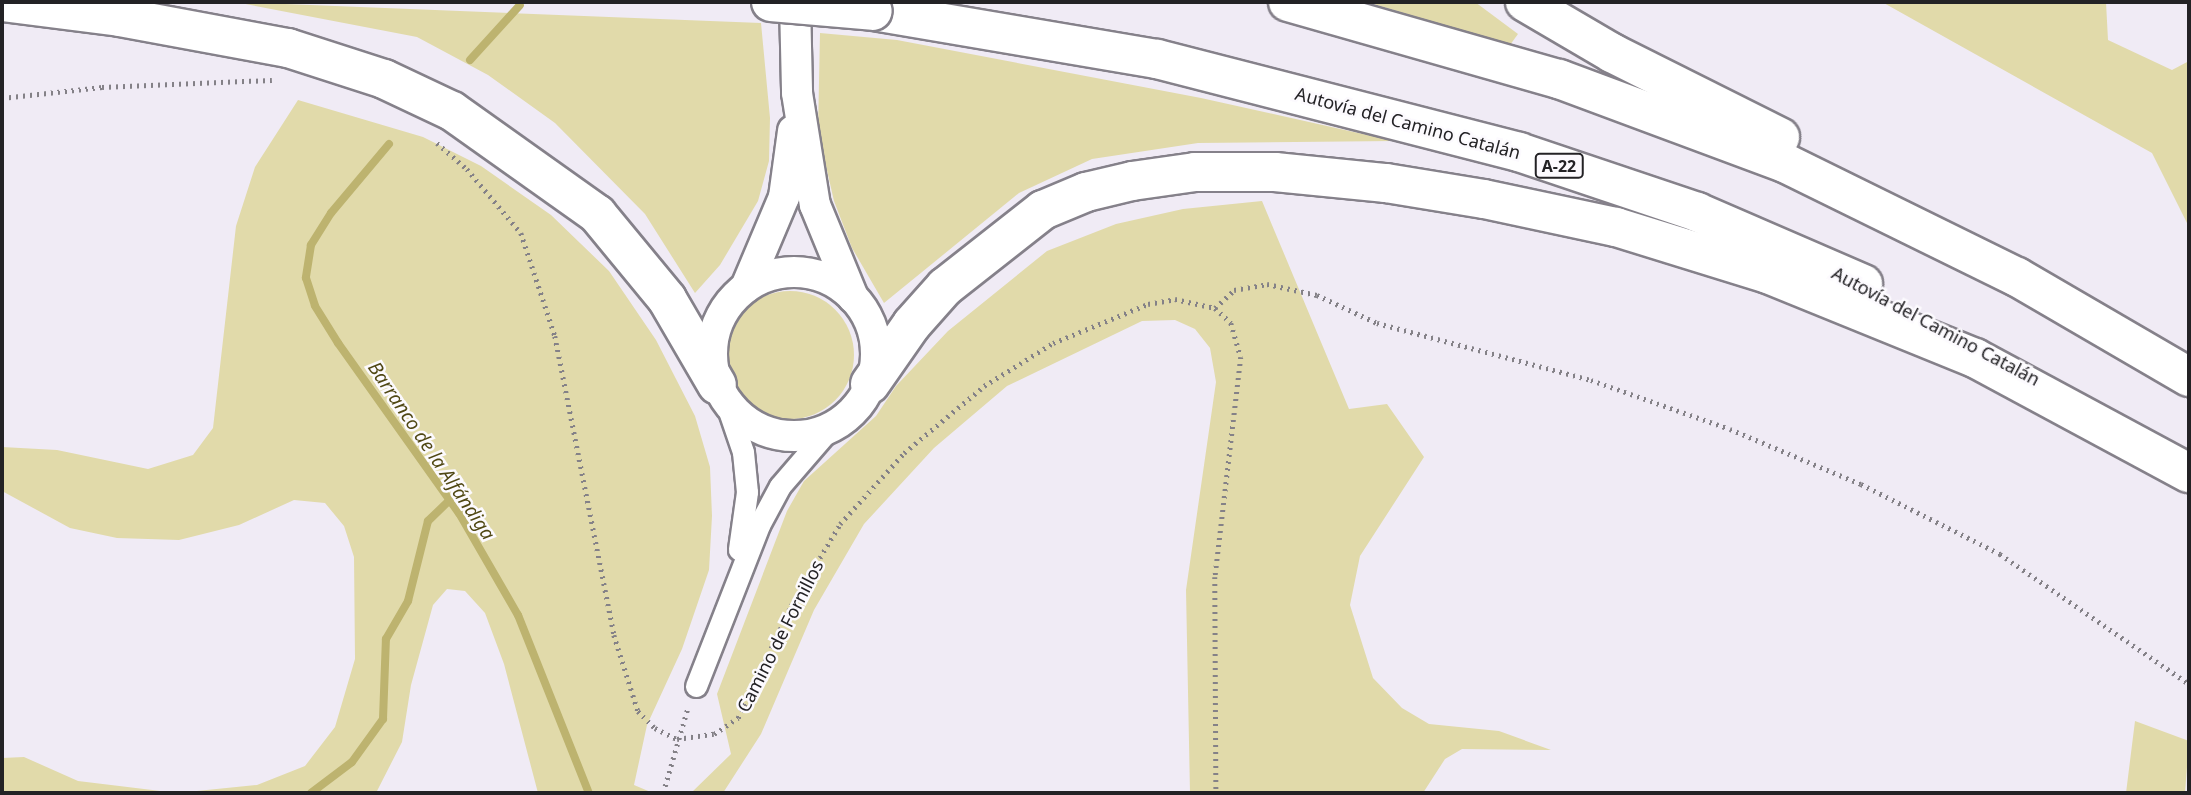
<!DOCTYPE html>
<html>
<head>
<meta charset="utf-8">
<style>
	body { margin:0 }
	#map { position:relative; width:2191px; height:795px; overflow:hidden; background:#f0ebf5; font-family:"Noto Sans",sans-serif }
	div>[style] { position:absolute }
	.green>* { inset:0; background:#e1daaa }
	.round { border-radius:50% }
	.stream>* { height:8px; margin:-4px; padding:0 4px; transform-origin:4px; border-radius:4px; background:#bdb36f }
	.path>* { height:4.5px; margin-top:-2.25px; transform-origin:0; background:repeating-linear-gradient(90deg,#848187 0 2px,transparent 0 7px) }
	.roads { filter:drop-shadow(2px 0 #85818a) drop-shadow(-2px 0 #85818a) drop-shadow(0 2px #85818a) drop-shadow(0 -2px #85818a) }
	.street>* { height:21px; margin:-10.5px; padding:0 10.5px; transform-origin:10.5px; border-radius:10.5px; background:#fff }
	.secondary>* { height:30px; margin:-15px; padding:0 15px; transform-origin:15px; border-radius:15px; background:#fff }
	.secondary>.ring { margin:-15px; padding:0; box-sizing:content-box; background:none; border:30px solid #fff; border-radius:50% }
	.highway>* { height:38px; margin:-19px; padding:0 19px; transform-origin:19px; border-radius:19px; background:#fff }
	.bridges { filter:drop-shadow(2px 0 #85818a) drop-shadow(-2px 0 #85818a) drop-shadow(0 2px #85818a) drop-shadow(0 -2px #85818a) }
	.highway-bridge>* { height:38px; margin:-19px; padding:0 19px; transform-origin:19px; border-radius:19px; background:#fff }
	span { translate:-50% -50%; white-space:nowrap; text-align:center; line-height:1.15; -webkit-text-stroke:5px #fcfafe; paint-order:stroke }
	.shield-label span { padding:2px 5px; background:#fcfafe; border:2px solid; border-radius:5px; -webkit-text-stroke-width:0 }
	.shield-label { font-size:16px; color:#232225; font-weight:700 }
	.street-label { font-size:18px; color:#232225 }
	.water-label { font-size:19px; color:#504814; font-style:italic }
	.frame { position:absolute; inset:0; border:4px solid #232225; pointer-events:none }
</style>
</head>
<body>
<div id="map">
	<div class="green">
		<i style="clip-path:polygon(235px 2px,761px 23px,770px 118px,769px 161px,758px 201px,720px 265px,695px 293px,645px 214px,555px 123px,488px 75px,417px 37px)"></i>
		<i style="clip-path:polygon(1367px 2px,1475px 2px,1518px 34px,1510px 45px)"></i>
		<i style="clip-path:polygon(1882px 2px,2106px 2px,2108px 40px,2172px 70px,2189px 61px,2189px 227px,2152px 153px)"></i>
		<i style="clip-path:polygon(820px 33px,897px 40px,1201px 98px,1394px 141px,1198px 143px,1092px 159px,1019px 193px,884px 303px,852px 248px,834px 201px,818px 131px)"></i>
		<i style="clip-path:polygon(298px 100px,423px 137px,481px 166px,551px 215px,609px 271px,656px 340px,695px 416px,710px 467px,712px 516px,709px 570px,682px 649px,647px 725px,634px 785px,653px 793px,538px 793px,504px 664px,485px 613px,465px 591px,447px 589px,433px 605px,411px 685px,402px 742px,376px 793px,2px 793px,2px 758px,24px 757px,78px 781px,177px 793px,257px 785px,305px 766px,335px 727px,355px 659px,354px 557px,344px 526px,325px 503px,294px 500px,239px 525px,179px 540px,117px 538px,70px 528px,2px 491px,2px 447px,57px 450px,148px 469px,193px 455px,213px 428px,236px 226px,255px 167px)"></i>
		<i style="clip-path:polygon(1262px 201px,1349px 409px,1387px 404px,1424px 457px,1360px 556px,1350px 605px,1373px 678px,1402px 708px,1429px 724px,1499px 731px,1551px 750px,1462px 749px,1445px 759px,1423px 793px,1190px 793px,1186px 590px,1216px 382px,1210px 348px,1195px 329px,1175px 320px,1142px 321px,1007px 386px,934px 448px,864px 524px,814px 610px,761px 734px,723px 793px,691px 793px,731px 754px,717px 694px,787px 511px,804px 481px,876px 416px,896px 386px,948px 331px,1047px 251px,1116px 224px,1183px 209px)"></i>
		<i class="round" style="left:726px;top:291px;width:128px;height:128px"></i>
		<i style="clip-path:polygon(2135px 721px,2189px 741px,2185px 793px,2126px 793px)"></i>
	</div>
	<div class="stream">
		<i style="left:470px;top:60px;width:74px;rotate:-47.7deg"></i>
		<i style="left:389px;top:144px;width:90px;rotate:130deg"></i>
		<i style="left:331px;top:213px;width:38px;rotate:122deg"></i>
		<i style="left:311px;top:245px;width:33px;rotate:99deg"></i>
		<i style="left:306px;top:278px;width:29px;rotate:72deg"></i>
		<i style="left:315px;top:306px;width:44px;rotate:58.1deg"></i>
		<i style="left:338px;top:343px;width:209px;rotate:54.6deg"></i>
		<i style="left:459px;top:513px;width:118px;rotate:60deg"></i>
		<i style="left:518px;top:615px;width:192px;rotate:68.3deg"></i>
		<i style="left:311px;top:793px;width:51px;rotate:-37.1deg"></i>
		<i style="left:352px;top:762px;width:53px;rotate:-54.2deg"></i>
		<i style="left:383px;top:719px;width:80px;rotate:-87.9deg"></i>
		<i style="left:386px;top:639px;width:44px;rotate:-59.9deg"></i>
		<i style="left:408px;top:601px;width:82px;rotate:-76deg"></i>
		<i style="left:428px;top:521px;width:30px;rotate:-44deg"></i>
	</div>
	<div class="path">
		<i style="left:2px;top:98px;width:101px;rotate:-6.3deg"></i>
		<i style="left:102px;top:87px;width:170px;rotate:-2.4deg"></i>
		<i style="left:437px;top:143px;width:40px;rotate:41deg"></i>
		<i style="left:467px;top:169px;width:84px;rotate:49.8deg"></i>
		<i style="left:521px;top:233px;width:108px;rotate:71.7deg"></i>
		<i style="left:555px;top:336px;width:305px;rotate:78.8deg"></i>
		<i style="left:614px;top:635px;width:80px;rotate:72.5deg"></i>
		<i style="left:638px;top:711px;width:24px;rotate:45deg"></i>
		<i style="left:655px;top:728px;width:25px;rotate:27deg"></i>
		<i style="left:677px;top:739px;width:37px;rotate:-8deg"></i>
		<i style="left:714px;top:734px;width:29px;rotate:-34deg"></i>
		<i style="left:738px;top:718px;width:124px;rotate:-64.7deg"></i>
		<i style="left:791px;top:606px;width:96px;rotate:-59.1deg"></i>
		<i style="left:840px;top:524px;width:96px;rotate:-48deg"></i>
		<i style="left:904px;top:453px;width:104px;rotate:-39.9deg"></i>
		<i style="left:984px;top:386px;width:81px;rotate:-31.9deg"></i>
		<i style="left:1053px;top:343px;width:103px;rotate:-22.3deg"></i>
		<i style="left:1148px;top:304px;width:27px;rotate:-10deg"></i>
		<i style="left:1175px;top:299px;width:41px;rotate:12.7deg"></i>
		<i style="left:1215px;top:308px;width:22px;rotate:43deg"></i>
		<i style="left:1231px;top:323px;width:35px;rotate:74deg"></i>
		<i style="left:1241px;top:357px;width:222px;rotate:96.7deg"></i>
		<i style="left:1215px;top:577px;width:216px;rotate:89.7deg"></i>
		<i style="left:1215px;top:308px;width:26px;rotate:-43deg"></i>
		<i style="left:1234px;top:290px;width:34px;rotate:-10deg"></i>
		<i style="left:1267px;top:284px;width:51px;rotate:12.4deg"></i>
		<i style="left:1317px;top:295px;width:66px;rotate:25deg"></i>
		<i style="left:1377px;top:323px;width:221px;rotate:14.9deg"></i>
		<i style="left:1591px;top:380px;width:147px;rotate:19.4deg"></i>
		<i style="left:1730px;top:429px;width:142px;rotate:22.8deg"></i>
		<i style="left:1861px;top:484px;width:156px;rotate:26.7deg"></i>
		<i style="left:2000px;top:554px;width:229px;rotate:34.5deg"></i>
		<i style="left:663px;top:793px;width:90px;rotate:-73.8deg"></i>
	</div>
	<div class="roads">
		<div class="street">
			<i style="left:726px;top:402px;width:53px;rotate:71.2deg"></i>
			<i style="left:743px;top:452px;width:40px;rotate:84.3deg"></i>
			<i style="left:747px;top:492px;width:58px;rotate:98deg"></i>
			<i style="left:696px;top:686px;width:173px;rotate:-68.6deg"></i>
			<i style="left:759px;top:525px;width:44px;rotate:-61.7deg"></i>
			<i style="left:780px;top:486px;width:78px;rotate:-49.2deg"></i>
		</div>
		<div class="secondary">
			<i style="left:795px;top:2px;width:91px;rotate:88.7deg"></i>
			<i style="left:797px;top:93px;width:113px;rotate:80.9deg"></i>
			<i style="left:815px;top:205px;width:100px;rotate:67.6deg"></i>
			<i class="ring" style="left:712px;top:272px;width:134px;height:134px"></i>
			<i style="left:746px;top:287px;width:98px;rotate:-67.1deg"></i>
			<i style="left:784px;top:197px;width:67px;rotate:-82.2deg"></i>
		</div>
		<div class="highway">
			<i style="left:2px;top:2px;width:119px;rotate:7.2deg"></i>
			<i style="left:120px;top:17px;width:171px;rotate:10.5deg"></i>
			<i style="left:288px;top:48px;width:101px;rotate:17.9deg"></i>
			<i style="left:384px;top:79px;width:75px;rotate:25.2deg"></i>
			<i style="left:452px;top:111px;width:178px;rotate:35.4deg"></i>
			<i style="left:597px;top:214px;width:110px;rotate:50.5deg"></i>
			<i style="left:667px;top:299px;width:99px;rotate:59.8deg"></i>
			<i style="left:1288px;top:2px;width:282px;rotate:15.9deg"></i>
			<i style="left:1559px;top:79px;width:241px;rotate:20.4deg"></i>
			<i style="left:1785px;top:163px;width:258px;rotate:26.2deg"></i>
			<i style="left:2017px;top:277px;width:199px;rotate:30.2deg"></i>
			<i style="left:1525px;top:2px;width:101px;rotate:30.4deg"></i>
			<i style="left:1612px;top:53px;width:188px;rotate:26.6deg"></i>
			<i style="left:873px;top:11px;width:288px;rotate:9.6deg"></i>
			<i style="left:1157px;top:59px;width:374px;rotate:14.4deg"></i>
			<i style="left:1519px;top:152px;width:188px;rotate:18.6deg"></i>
			<i style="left:1697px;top:212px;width:181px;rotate:23.4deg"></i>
			<i style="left:870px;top:384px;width:73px;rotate:-55deg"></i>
			<i style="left:912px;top:324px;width:50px;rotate:-48.3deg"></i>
			<i style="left:945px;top:287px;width:125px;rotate:-38.2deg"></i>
			<i style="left:1043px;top:210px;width:47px;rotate:-22.7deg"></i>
			<i style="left:1086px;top:192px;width:47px;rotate:-13.4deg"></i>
			<i style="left:1132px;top:181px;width:64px;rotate:-8.1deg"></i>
			<i style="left:1195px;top:172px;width:80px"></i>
			<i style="left:1275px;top:172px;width:112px;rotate:5.7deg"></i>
			<i style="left:1386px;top:183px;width:99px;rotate:9.3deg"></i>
			<i style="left:1484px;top:199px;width:135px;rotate:12deg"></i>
			<i style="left:1616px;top:227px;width:159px;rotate:17.2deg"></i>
			<i style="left:1768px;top:274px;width:223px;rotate:22.1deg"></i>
			<i style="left:1975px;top:358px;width:243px;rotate:28.3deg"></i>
		</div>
	</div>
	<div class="bridges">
		<div class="highway-bridge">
			<i style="left:771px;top:2px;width:102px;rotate:5deg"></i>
		</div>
	</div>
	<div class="shield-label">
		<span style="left:1559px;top:166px">A-22</span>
	</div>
	<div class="street-label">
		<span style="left:1408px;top:123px;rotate:15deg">Autovía del Camino Catalán</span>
		<span style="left:1936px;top:326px;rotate:28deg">Autovía del Camino Catalán</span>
		<span style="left:780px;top:636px;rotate:-63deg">Camino de Fornillos</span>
	</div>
	<div class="water-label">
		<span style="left:431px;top:451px;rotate:56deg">Barranco de la Alfándiga</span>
	</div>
	<div class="frame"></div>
</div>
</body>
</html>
